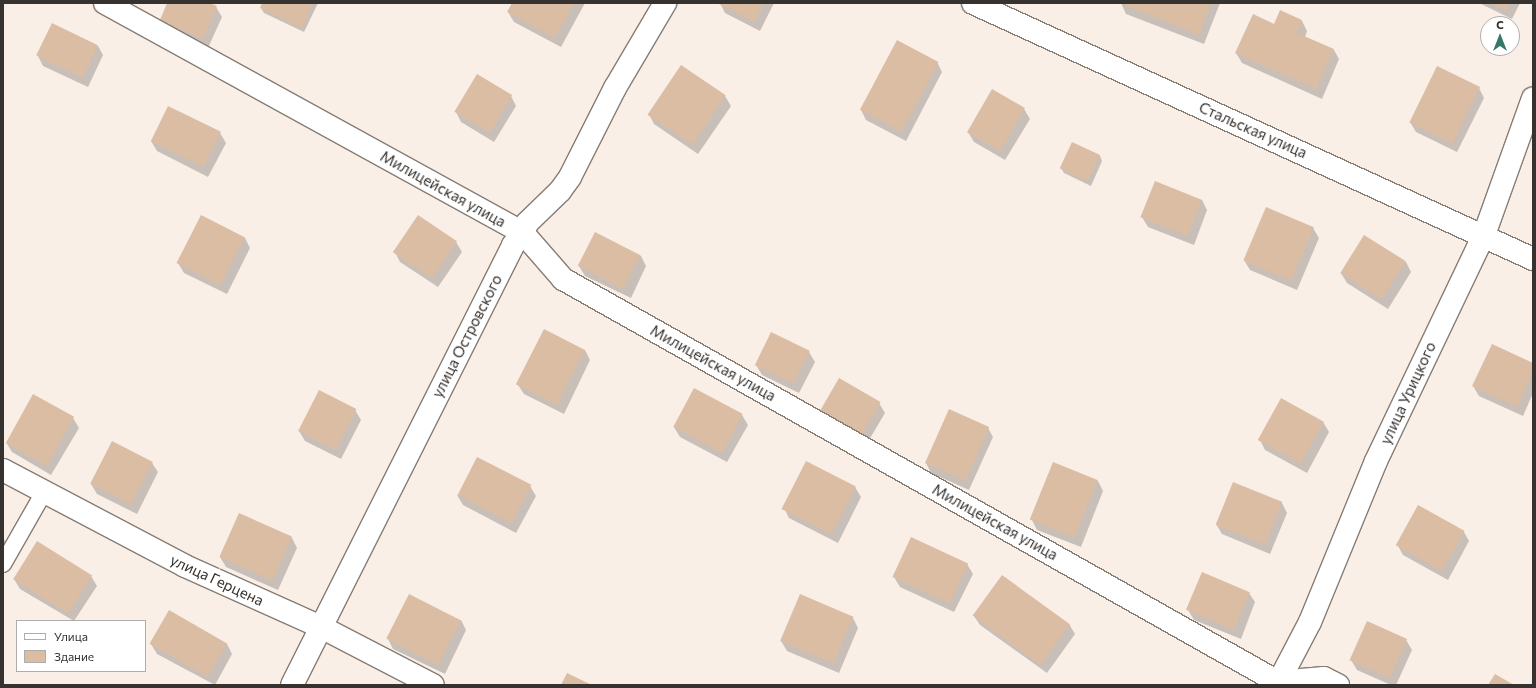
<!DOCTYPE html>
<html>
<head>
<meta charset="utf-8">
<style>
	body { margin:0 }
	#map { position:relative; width:1536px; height:688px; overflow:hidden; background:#faefe7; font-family:Commissioner,sans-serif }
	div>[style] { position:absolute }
	.shadow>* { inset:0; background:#0003 }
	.building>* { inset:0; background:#dbbda4; transform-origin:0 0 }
	.roads { filter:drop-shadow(1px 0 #867d75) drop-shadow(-1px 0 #867d75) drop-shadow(0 1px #867d75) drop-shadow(0 -1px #867d75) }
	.service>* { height:16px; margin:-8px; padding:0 8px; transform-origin:8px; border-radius:8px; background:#fff }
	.minor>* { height:22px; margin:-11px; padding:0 11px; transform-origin:11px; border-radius:11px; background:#fff }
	span { translate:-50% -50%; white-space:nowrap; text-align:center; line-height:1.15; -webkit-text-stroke:4px #fff; paint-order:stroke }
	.street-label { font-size:15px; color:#36322f }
	.frame { position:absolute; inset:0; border:4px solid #36322f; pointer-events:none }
	.legend { position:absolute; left:16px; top:620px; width:130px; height:52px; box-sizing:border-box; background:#fff; border:1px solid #afadac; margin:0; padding:5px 7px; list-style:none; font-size:12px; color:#36322f }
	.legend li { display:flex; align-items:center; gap:8px; height:20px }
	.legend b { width:20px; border:1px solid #afadac }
	.north { position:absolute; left:1480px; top:16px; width:40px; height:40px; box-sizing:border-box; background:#fff; border:1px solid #afadac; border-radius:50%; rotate:0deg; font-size:11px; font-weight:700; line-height:16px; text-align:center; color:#36322f }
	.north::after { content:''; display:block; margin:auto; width:14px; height:18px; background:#357869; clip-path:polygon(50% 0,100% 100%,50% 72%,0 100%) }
</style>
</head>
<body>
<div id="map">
	<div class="shadow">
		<i style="clip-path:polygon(169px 3px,207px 3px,216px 7px,222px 17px,208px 48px,167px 30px,161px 20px)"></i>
		<i style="clip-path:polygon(264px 3px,318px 3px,304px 32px,264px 13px,261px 8px)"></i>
		<i style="clip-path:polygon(513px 3px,585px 3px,561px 47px,514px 22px,508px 12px)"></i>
		<i style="clip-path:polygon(720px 3px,774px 3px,760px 31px,725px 13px)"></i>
		<i style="clip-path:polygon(1121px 3px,1220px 3px,1204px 44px,1126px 14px)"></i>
		<i style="clip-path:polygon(1479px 3px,1520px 3px,1512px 19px)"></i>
		<i style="clip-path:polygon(1281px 12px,1302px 21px,1307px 31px,1305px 37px,1334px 50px,1339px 59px,1322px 99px,1242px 63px,1236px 53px,1274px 25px)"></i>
		<i style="clip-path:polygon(98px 46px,103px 55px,88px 87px,43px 66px,38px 56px)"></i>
		<i style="clip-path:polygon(937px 62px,942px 72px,906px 141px,866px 120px,861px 110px)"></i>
		<i style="clip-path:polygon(681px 66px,725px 96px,731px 106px,698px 154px,654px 124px,649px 114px)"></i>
		<i style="clip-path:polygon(1479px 88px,1484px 98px,1457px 152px,1416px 132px,1410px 122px)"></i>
		<i style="clip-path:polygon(511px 96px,516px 106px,494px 142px,461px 122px,456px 112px)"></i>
		<i style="clip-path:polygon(1024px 109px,1030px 119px,1005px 160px,974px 142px,968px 132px)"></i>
		<i style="clip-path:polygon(220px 133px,226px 143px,208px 177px,157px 151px,151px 141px)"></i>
		<i style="clip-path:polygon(1072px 143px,1100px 156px,1102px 161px,1091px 186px,1064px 173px,1061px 168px)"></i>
		<i style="clip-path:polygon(1202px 200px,1207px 210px,1194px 245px,1148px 227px,1142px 217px)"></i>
		<i style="clip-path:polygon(201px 216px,245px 238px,250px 248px,227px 294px,184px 273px,178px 263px)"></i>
		<i style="clip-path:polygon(1313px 228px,1319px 238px,1297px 290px,1250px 270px,1244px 260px)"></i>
		<i style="clip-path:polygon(595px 234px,641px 256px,646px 266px,631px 298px,585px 276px,579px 266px)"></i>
		<i style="clip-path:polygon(1364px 236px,1406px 262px,1411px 272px,1388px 309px,1347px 283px,1341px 273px)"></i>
		<i style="clip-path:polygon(456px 242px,462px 252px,438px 287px,400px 262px,395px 252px)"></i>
		<i style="clip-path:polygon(585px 350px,590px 360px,564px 414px,524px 394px,518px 385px)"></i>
		<i style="clip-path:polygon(809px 352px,815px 362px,799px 393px,762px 375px,756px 365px)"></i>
		<i style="clip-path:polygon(1533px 364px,1533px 393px,1523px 416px,1479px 396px,1473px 386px)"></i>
		<i style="clip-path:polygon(879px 403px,885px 413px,866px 445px,826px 420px)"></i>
		<i style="clip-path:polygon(355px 410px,361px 420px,341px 459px,305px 441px,299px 431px)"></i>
		<i style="clip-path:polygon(742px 415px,748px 425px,727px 462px,680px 437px,674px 427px)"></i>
		<i style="clip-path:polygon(73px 418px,79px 428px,51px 475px,12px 452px,6px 442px)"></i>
		<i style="clip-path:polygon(1323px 422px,1329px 432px,1307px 473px,1265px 450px,1260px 440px)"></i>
		<i style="clip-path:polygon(988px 428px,993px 437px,969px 490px,931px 473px,926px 463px)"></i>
		<i style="clip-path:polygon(152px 463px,158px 472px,137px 514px,97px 494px,91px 484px)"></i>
		<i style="clip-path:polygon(1054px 464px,1098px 481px,1103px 491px,1081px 547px,1037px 530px,1032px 520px)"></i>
		<i style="clip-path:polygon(1234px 483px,1282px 503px,1287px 513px,1270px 554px,1222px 534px,1216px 524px)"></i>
		<i style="clip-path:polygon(530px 486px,536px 496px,516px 533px,463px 505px,457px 495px)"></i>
		<i style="clip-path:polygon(855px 487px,861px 497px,838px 543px,789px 518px,784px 508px)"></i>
		<i style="clip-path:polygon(1419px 507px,1464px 532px,1469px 541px,1448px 580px,1403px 555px,1398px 546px)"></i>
		<i style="clip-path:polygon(239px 514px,292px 538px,297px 548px,278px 590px,226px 567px,220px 557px)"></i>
		<i style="clip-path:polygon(3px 538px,7px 544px,3px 551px)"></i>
		<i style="clip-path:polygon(967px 564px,973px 574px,954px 612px,900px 587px,894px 577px)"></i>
		<i style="clip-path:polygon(1202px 574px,1249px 593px,1255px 602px,1241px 639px,1194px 620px,1188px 610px)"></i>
		<i style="clip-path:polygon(91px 576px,97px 586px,74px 621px,20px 589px,14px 579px)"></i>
		<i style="clip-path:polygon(800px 596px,853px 618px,858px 628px,839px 673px,787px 651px,781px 641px)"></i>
		<i style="clip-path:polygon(169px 611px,227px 644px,232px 654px,215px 685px,157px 654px,151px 644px)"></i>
		<i style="clip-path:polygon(974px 616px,1069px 624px,1075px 634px,1047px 673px,980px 625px)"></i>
		<i style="clip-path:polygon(461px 620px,466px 630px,445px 674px,393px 649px,388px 639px)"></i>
		<i style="clip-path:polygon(1406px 640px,1412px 650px,1396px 685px,1391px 685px,1357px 670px,1351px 660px)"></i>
	</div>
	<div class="building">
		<i style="clip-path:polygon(167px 3px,210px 3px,217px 6px,203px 39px,160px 20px)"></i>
		<i style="clip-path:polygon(262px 3px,313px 3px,302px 28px,260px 8px)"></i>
		<i style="clip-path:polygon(512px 3px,574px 3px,555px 38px,507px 12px)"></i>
		<i style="clip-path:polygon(717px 3px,764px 3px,754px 22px)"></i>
		<i style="clip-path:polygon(1120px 3px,1211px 3px,1199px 35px)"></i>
		<i style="clip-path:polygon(1492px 3px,1510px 3px,1506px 10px)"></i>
		<i style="clip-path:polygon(1280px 10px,1302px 20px,1297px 33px,1334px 49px,1316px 89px,1235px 53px,1253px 14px,1274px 24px)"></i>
		<i style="left:52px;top:23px;width:51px;height:36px;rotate:26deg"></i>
		<i style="left:897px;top:40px;width:47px;height:79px;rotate:28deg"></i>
		<i style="left:681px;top:65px;width:54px;height:60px;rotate:34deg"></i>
		<i style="left:1437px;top:66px;width:48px;height:63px;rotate:26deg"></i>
		<i style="left:477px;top:74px;width:41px;height:44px;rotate:31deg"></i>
		<i style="left:992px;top:89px;width:38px;height:50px;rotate:30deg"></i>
		<i style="left:168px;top:106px;width:59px;height:39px;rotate:26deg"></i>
		<i style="left:1072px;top:142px;width:31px;height:29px;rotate:25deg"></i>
		<i style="left:1155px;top:181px;width:51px;height:39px;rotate:22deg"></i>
		<i style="left:1266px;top:207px;width:52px;height:58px;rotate:23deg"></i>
		<i style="left:201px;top:215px;width:49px;height:54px;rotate:27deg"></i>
		<i style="left:418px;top:215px;width:47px;height:45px;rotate:34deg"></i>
		<i style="left:595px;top:232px;width:51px;height:38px;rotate:27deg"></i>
		<i style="left:1364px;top:235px;width:49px;height:45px;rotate:32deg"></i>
		<i style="left:544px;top:329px;width:46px;height:62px;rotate:27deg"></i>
		<i style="left:771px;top:332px;width:43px;height:37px;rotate:26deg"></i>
		<i style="clip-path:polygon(1492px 344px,1533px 363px,1533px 372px,1517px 407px,1472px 386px)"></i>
		<i style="left:839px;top:378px;width:48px;height:39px;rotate:30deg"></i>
		<i style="left:694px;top:388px;width:55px;height:44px;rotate:28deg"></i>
		<i style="left:319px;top:390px;width:42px;height:46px;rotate:27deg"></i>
		<i style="left:33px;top:394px;width:47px;height:56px;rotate:29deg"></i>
		<i style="left:1281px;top:398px;width:49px;height:48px;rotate:29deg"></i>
		<i style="left:949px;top:409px;width:44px;height:59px;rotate:24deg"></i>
		<i style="left:112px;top:441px;width:46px;height:48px;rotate:27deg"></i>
		<i style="left:477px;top:457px;width:61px;height:43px;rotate:27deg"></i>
		<i style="left:806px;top:461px;width:56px;height:54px;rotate:27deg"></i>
		<i style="left:1053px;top:462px;width:48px;height:62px;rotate:22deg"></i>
		<i style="left:1233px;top:482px;width:53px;height:46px;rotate:22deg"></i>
		<i style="left:1418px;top:505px;width:53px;height:46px;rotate:29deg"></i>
		<i style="left:239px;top:513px;width:58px;height:48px;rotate:24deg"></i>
		<i style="left:911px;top:537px;width:63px;height:44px;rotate:25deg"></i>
		<i style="left:37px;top:541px;width:65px;height:45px;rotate:32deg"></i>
		<i style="left:1202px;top:572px;width:52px;height:41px;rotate:23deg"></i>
		<i style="left:1002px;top:575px;width:84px;height:50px;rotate:36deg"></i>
		<i style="left:409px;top:594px;width:58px;height:50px;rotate:27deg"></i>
		<i style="left:800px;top:594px;width:58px;height:51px;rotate:23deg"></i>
		<i style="left:169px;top:610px;width:67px;height:39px;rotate:30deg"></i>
		<i style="left:1367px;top:621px;width:44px;height:43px;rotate:24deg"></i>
		<i style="clip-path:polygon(567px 673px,592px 685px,561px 685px)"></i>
		<i style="clip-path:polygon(1495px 674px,1514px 685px,1488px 685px)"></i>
	</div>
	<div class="roads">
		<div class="service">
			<i style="left:3px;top:564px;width:83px;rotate:-60.3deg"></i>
		</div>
		<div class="minor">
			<i style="left:105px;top:3px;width:477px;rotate:28.8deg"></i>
			<i style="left:523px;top:233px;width:61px;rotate:49deg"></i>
			<i style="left:563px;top:279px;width:821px;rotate:29.41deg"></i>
			<i style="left:1278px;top:682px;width:46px;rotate:-5deg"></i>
			<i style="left:1324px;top:678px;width:16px;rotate:27deg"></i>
			<i style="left:973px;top:3px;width:616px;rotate:24.57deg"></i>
			<i style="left:3px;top:470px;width:206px;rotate:27.8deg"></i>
			<i style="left:185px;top:566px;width:149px;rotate:24.2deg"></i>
			<i style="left:321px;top:627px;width:126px;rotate:27.4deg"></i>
			<i style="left:292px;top:685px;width:492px;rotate:-63.3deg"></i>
			<i style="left:513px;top:245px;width:16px;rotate:-50deg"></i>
			<i style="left:523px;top:233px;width:11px;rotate:-68deg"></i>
			<i style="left:527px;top:223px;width:46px;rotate:-44.1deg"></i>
			<i style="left:560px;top:191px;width:17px;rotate:-54deg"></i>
			<i style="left:570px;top:177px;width:100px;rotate:-63.2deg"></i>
			<i style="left:615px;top:88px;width:99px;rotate:-59.5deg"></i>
			<i style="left:1277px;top:685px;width:71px;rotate:-62.4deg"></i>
			<i style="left:1310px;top:622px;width:174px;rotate:-67.7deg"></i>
			<i style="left:1376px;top:461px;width:250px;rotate:-64.5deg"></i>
			<i style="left:1484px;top:235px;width:145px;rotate:-70.3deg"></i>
		</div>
	</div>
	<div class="street-label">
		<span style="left:1253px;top:130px;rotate:24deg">Стальская улица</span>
		<span style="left:443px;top:189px;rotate:29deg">Милицейская улица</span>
		<span style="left:467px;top:336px;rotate:-63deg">улица Островского</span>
		<span style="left:713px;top:363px;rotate:29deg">Милицейская улица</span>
		<span style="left:1408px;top:393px;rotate:-65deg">улица Урицкого</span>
		<span style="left:995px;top:522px;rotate:29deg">Милицейская улица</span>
		<span style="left:217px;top:580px;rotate:25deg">улица Герцена</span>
	</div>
	<div class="frame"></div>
	<ul class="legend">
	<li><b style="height:5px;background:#fff"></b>Улица</li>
	<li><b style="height:11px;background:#dbbda4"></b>Здание</li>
	</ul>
	<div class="north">С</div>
</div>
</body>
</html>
